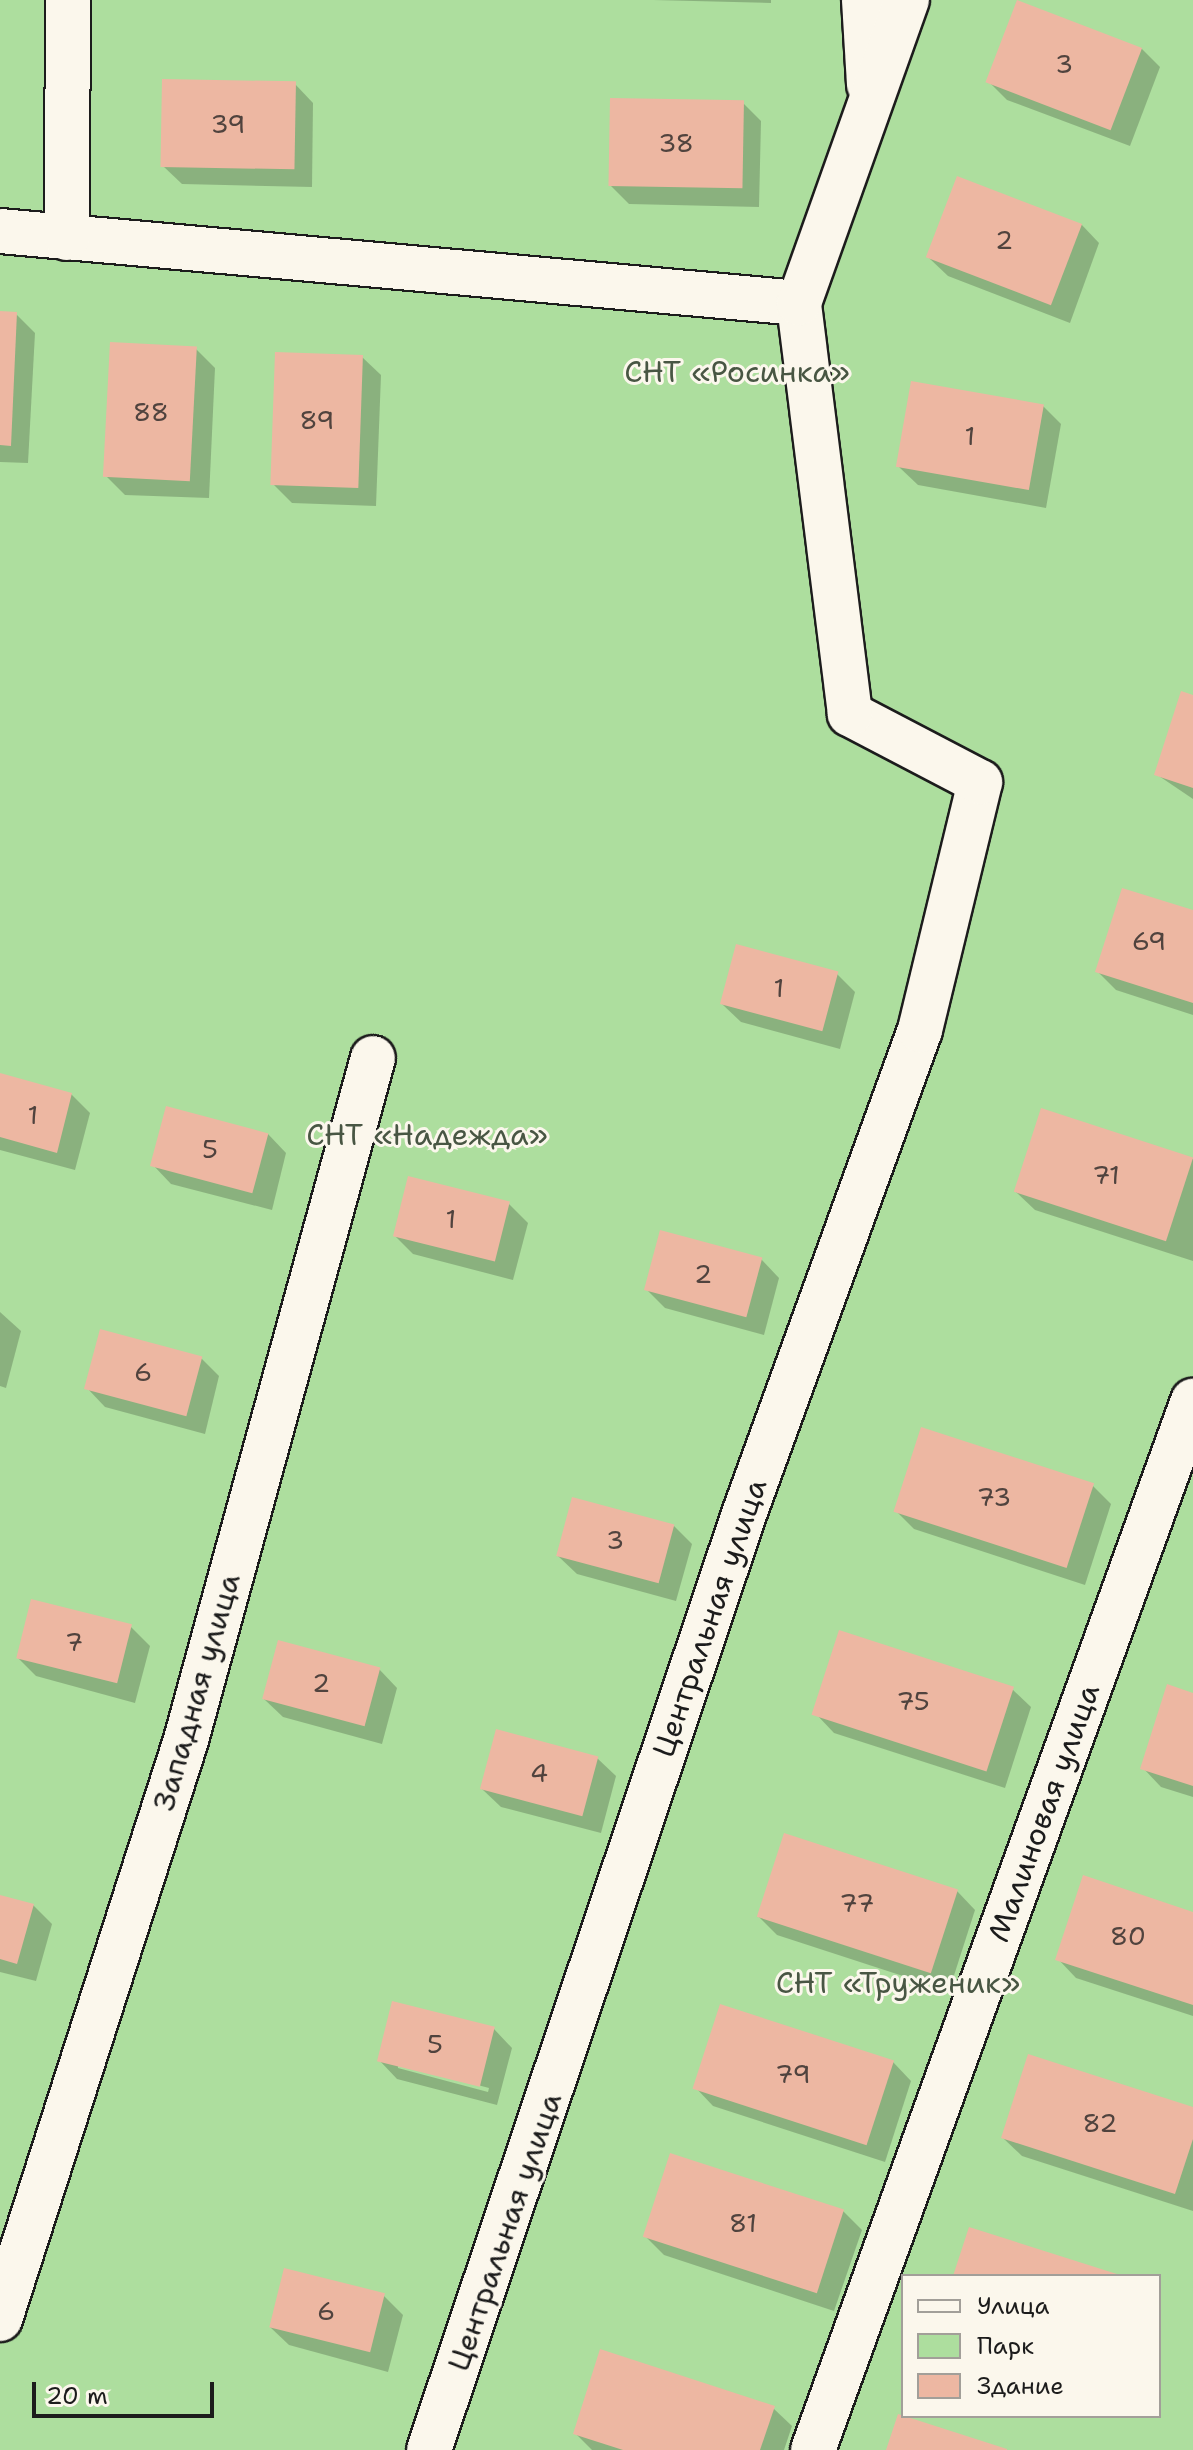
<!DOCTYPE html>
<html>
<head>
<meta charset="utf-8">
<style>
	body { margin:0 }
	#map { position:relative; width:1193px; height:2450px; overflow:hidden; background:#fbf7ec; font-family:"Shantell Sans",sans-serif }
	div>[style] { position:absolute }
	.green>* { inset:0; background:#adde9e }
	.shadow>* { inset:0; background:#0003 }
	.building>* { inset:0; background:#edb7a2; transform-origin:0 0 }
	.roads { filter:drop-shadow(2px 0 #1c1c1c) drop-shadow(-2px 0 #1c1c1c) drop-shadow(0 2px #1c1c1c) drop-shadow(0 -2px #1c1c1c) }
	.street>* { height:44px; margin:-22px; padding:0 22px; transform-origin:22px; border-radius:22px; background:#fbf7ec }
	span { translate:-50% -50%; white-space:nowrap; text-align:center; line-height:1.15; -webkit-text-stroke:6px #fbf7ec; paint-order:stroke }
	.number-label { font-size:26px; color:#50433e }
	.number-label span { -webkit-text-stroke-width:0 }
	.park-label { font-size:30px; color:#485643 }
	.street-label { font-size:30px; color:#1c1c1c }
	.legend { position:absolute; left:901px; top:2274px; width:260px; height:144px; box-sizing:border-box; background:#fbf7ec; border:2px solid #a29f99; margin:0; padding:10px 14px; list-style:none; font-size:24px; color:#1c1c1c }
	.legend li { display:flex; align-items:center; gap:16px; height:40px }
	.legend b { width:40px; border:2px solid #a29f99 }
	.scale { position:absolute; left:32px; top:2382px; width:182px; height:36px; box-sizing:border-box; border:4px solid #1c1c1c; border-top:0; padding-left:10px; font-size:24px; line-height:28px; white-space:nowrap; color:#1c1c1c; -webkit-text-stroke:6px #fbf7ec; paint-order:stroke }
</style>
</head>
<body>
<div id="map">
	<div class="green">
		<i style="clip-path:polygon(evenodd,0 0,1193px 0,1193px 2450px,0 2450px,0 0,903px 2276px,1159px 2276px,1159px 2416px,903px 2416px,903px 2276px)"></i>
	</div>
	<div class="shadow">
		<i style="clip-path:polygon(653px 0,771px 0,771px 3px)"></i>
		<i style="clip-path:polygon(1141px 48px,1160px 67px,1130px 146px,1007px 100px,988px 81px)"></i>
		<i style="clip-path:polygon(295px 84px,313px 103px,312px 187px,182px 184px,163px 166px)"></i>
		<i style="clip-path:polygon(743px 103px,761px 121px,759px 207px,629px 204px,610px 185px)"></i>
		<i style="clip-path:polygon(1081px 224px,1099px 243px,1070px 323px,948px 276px,929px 258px)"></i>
		<i style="clip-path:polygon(0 313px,16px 314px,35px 333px,28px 463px,0 462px)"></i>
		<i style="clip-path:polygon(196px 349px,215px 368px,209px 498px,125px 495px,106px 476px)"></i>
		<i style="clip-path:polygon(362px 357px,381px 375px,376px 506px,292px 503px,273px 484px)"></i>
		<i style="clip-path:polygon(1043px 406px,1061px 424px,1046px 508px,918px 485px,899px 467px)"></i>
		<i style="clip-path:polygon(1193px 697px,1193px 799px,1156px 774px)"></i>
		<i style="clip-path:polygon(1193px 913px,1193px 1015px,1116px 990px,1097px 971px)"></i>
		<i style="clip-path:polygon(837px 974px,855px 992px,840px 1049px,741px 1022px,722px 1004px)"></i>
		<i style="clip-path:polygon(0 1075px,71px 1094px,90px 1113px,75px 1170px,0 1150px)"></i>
		<i style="clip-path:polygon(1042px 1111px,1193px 1159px,1193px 1261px,1035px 1210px,1016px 1192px)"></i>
		<i style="clip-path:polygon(268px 1134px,286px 1153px,272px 1210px,171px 1184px,153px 1165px)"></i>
		<i style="clip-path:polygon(509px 1204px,528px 1223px,513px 1280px,413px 1254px,394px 1235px)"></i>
		<i style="clip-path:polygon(761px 1259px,779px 1278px,764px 1335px,665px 1308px,647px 1290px)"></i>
		<i style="clip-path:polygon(0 1312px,21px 1331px,6px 1388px,0 1386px)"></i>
		<i style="clip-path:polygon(201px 1358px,219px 1376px,205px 1434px,105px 1407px,87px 1388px)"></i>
		<i style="clip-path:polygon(1092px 1485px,1111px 1504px,1085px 1585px,914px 1529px,896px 1511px)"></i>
		<i style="clip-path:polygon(674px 1526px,692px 1544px,676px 1601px,577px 1574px,558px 1556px)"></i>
		<i style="clip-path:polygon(131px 1627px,150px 1646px,135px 1703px,36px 1676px,17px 1657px)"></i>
		<i style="clip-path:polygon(379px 1669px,397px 1688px,382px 1744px,283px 1717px,264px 1699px)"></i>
		<i style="clip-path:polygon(1012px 1689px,1031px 1707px,1005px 1788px,834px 1733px,816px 1714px)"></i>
		<i style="clip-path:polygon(1193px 1695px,1193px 1797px,1161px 1787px,1143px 1768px)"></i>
		<i style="clip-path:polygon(597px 1758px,616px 1776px,601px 1833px,501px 1807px,482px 1789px)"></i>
		<i style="clip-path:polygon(957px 1891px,975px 1910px,949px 1991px,777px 1935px,759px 1917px)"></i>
		<i style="clip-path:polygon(0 1897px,33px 1905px,52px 1924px,36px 1981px,0 1972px)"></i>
		<i style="clip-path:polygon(1193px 1914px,1193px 2016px,1076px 1978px,1058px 1959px)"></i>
		<i style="clip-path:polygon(evenodd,494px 2029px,512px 2048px,497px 2105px,397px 2079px,379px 2060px,494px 2029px,398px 2064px,489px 2088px,488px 2092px,398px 2068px,398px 2064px)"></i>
		<i style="clip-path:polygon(893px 2062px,911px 2081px,885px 2162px,713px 2106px,695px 2087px)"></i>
		<i style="clip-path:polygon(1193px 2109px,1193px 2211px,1022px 2156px,1003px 2138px)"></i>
		<i style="clip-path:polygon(843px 2211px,862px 2230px,834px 2311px,664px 2255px,645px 2236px)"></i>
		<i style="clip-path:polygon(384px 2296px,403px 2315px,388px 2372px,289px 2345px,270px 2327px)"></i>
		<i style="clip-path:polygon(773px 2408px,792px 2426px,784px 2450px,592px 2450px,576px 2434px)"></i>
	</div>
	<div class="building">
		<i style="left:1017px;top:0;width:134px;height:88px;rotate:21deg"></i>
		<i style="left:162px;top:79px;width:134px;height:88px;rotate:1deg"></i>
		<i style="left:610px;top:98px;width:134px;height:88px;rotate:1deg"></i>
		<i style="left:957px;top:176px;width:134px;height:87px;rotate:21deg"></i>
		<i style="clip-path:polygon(0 311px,17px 312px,11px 446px,0 445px)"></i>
		<i style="left:110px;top:342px;width:87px;height:135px;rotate:3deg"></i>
		<i style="left:275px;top:352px;width:88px;height:133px;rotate:2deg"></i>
		<i style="left:911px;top:381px;width:135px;height:87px;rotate:10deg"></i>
		<i style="clip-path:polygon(1181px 691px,1193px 695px,1193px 788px,1154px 775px)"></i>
		<i style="clip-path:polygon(1122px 888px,1193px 910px,1193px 1003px,1095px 972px)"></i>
		<i style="left:736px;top:944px;width:106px;height:62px;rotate:15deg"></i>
		<i style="clip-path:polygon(0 1073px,72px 1093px,57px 1153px,0 1137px)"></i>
		<i style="left:166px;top:1106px;width:106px;height:62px;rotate:15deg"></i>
		<i style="left:1041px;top:1108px;width:160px;height:88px;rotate:18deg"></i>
		<i style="left:408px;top:1176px;width:105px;height:62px;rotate:14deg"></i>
		<i style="left:660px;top:1230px;width:106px;height:62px;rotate:15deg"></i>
		<i style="left:100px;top:1329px;width:106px;height:62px;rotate:15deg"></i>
		<i style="left:921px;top:1427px;width:182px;height:89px;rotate:18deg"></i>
		<i style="left:572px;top:1497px;width:106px;height:61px;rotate:15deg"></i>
		<i style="left:31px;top:1599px;width:104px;height:61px;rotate:14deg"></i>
		<i style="left:839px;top:1630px;width:184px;height:89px;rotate:18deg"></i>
		<i style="left:278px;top:1640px;width:106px;height:61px;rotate:15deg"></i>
		<i style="clip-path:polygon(1167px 1684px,1193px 1693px,1193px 1786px,1140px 1769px)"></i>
		<i style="left:496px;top:1729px;width:106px;height:62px;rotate:15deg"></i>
		<i style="left:784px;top:1833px;width:183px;height:88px;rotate:18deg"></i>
		<i style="clip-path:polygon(1083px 1875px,1193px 1912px,1193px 2005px,1055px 1960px)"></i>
		<i style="clip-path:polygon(0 1895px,34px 1904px,17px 1964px,0 1959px)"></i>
		<i style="left:392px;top:2001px;width:106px;height:62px;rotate:14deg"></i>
		<i style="left:720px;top:2004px;width:183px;height:89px;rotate:18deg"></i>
		<i style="clip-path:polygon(1028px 2054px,1193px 2107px,1193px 2139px,1175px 2194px,1001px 2138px)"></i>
		<i style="left:670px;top:2153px;width:183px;height:88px;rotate:18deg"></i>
		<i style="clip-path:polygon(969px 2227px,1120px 2275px,1120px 2276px,953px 2276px)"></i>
		<i style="left:284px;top:2268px;width:104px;height:61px;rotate:14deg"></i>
		<i style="clip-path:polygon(600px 2349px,775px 2406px,760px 2450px,623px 2450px,573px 2434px)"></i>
		<i style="clip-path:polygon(898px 2414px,1007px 2449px,1007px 2450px,886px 2450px)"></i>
	</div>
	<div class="roads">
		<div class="street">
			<i style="left:864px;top:0;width:85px;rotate:86.6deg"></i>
			<i style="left:0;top:231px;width:802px;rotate:5.15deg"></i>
			<i style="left:67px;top:238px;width:238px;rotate:-89.8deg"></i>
			<i style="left:0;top:2319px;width:608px;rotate:-72.19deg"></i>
			<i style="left:186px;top:1740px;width:707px;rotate:-74.67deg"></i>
			<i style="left:429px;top:2450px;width:984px;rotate:-71.4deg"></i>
			<i style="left:743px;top:1517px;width:518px;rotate:-70.03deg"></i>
			<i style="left:920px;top:1030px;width:255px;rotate:-76.4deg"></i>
			<i style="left:980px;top:782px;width:147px;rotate:-152.4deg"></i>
			<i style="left:850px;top:714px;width:414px;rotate:-97.1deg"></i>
			<i style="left:799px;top:303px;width:322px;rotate:-70.4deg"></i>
			<i style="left:813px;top:2450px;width:1116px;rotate:-70.09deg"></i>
		</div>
	</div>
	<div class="number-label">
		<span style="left:1064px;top:64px">3</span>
		<span style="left:228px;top:124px">39</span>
		<span style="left:676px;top:143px">38</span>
		<span style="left:1004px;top:240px">2</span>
		<span style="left:151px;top:412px">88</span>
		<span style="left:317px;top:420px">89</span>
		<span style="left:970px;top:436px">1</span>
		<span style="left:1149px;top:941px">69</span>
		<span style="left:779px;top:988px">1</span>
		<span style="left:33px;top:1115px">1</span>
		<span style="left:210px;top:1149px">5</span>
		<span style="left:1106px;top:1175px">71</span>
		<span style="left:451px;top:1219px">1</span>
		<span style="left:703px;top:1274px">2</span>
		<span style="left:143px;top:1372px">6</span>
		<span style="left:994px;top:1497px">73</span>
		<span style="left:615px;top:1540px">3</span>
		<span style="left:74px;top:1642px">7</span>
		<span style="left:321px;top:1683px">2</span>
		<span style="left:913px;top:1701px">75</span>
		<span style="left:539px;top:1773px">4</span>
		<span style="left:857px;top:1903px">77</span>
		<span style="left:1128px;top:1936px">80</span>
		<span style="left:435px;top:2044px">5</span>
		<span style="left:793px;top:2074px">79</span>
		<span style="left:1100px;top:2123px">82</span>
		<span style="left:743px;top:2223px">81</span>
		<span style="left:326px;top:2311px">6</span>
	</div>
	<div class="park-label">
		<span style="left:737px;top:372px">СНТ «Росинка»</span>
		<span style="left:427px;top:1135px">СНТ «Надежда»</span>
		<span style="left:898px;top:1983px">СНТ «Труженик»</span>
	</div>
	<div class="street-label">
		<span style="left:710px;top:1618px;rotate:-71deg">Центральная улица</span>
		<span style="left:197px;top:1692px;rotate:-74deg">Западная улица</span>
		<span style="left:1044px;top:1813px;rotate:-70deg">Малиновая улица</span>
		<span style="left:505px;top:2232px;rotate:-71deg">Центральная улица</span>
	</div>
	<ul class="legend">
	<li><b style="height:10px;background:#fbf7ec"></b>Улица</li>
	<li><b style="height:22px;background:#adde9e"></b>Парк</li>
	<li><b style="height:22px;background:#edb7a2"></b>Здание</li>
	</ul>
	<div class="scale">20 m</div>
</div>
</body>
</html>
